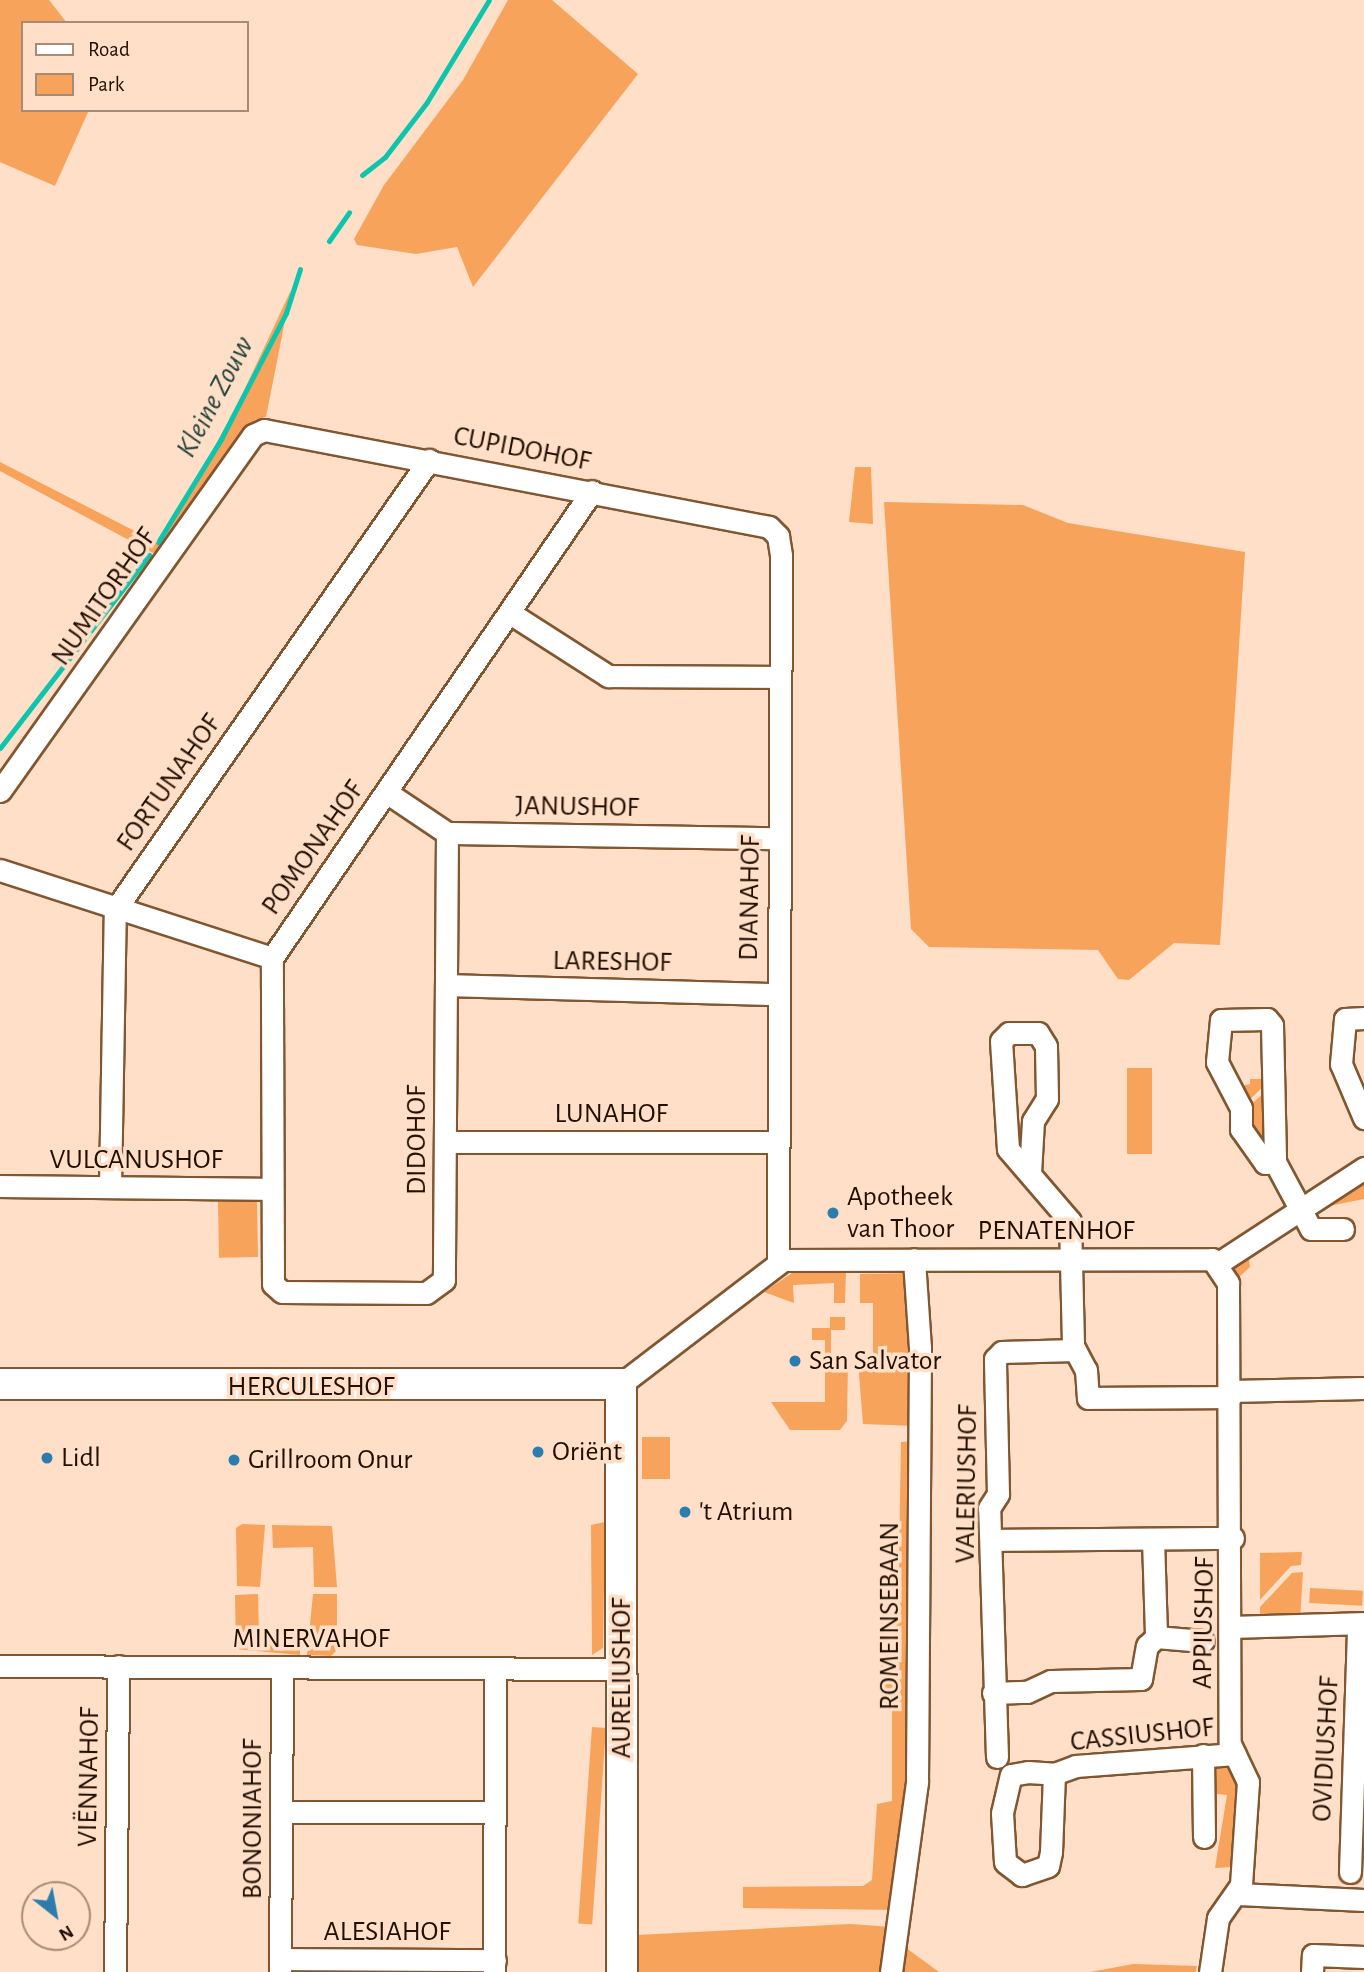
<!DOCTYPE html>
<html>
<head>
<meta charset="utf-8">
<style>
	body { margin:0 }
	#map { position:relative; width:1364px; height:1972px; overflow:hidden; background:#ffdfc7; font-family:"Alegreya Sans",sans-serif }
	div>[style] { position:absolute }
	.green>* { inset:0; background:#f7a35c; transform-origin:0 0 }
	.stream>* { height:5px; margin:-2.5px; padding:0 2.5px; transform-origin:2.5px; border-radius:2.5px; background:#0bc5ac }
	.roads { filter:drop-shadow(2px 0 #825630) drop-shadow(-2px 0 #825630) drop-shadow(0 2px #825630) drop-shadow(0 -2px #825630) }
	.street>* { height:21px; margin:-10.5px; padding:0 10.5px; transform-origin:10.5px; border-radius:10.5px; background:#fff }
	.secondary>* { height:30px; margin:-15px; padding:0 15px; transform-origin:15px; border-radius:15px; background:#fff }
	.dots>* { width:19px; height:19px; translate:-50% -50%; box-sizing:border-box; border:4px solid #ffdfc7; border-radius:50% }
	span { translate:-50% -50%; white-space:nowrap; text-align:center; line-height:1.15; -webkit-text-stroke:7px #ffdfc7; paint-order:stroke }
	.street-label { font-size:28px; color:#210f02 }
	.poi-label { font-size:28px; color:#210f02 }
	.left { translate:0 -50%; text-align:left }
	.water-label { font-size:30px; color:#25443e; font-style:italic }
	.legend { position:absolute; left:21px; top:21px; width:228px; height:91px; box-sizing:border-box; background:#ffdfc7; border:2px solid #a68c78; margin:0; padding:9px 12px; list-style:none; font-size:21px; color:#210f02 }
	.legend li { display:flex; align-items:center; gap:14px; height:35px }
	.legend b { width:35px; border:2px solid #a68c78 }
	.north { position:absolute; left:21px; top:1881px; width:70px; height:70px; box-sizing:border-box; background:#ffdfc7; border:2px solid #a68c78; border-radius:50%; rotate:149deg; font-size:19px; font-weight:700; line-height:28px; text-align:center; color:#210f02 }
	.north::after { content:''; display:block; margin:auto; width:24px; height:32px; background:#2b7dae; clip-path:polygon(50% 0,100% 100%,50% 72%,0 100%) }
</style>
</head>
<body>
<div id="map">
	<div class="green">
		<i style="clip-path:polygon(0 0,49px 0,67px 23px,23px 23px,23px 110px,89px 110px,55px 186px,0 162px)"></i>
		<i style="clip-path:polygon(508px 0,552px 0,638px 74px,473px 287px,457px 247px,416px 254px,357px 245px,354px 239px,384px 185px,463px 80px)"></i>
		<i style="clip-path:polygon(291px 290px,266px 417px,255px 420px,167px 545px,153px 553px,0 471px,0 462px,160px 544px,235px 410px)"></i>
		<i style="clip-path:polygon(855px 467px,871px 467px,873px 524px,849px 522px)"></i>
		<i style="clip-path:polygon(884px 502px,1023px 505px,1068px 523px,1245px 552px,1220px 945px,1174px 943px,1129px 980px,1118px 979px,1098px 950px,929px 947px,911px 929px)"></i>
		<i style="left:1127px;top:1068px;width:25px;height:86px"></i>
		<i style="clip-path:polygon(1250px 1079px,1263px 1079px,1264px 1086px,1245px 1104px,1237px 1087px,1250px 1084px)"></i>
		<i style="clip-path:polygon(1268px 1089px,1270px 1148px,1246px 1124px,1245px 1110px)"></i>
		<i style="clip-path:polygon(1364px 1181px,1364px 1199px,1324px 1207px)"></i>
		<i style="left:257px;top:1201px;width:56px;height:39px;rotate:89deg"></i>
		<i style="clip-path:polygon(1248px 1250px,1250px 1267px,1236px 1280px,1228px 1264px)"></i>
		<i style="clip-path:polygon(846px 1271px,845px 1303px,834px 1303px,834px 1283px,793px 1285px,794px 1303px,764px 1292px,792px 1273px)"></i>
		<i style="clip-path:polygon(916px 1273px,915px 1426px,863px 1424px,858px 1362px,873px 1362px,873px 1303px,860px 1303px,860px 1274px)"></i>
		<i style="clip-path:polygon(830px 1317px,845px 1317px,845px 1330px,831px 1330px,831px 1361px,848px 1362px,847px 1421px,840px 1430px,790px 1430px,771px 1402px,825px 1402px,825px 1340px,812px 1340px,812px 1328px,830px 1328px)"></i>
		<i style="left:642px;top:1437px;width:28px;height:42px"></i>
		<i style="clip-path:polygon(916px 1441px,912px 1774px,901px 1910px,743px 1908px,743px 1887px,863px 1886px,872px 1880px,877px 1804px,892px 1801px,892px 1710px,882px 1703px,881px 1617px,898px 1616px,901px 1442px)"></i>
		<i style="clip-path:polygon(605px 1522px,603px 1648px,592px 1655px,591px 1525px)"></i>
		<i style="clip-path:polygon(242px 1524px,265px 1525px,260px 1587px,237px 1586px,236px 1528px)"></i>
		<i style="clip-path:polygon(272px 1525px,332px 1526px,337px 1587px,314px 1587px,313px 1547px,273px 1548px)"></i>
		<i style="clip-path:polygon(1302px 1552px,1301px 1565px,1291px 1566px,1260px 1600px,1260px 1553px)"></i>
		<i style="clip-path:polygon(1303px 1572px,1300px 1620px,1260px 1620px,1260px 1607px,1292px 1573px)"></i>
		<i style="left:1310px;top:1588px;width:53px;height:15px;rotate:3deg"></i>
		<i style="clip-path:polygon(258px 1594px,259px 1634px,300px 1632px,300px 1655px,236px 1649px,235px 1595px)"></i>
		<i style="clip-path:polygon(313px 1594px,337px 1594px,337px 1650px,331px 1656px,307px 1655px)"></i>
		<i style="left:592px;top:1727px;width:14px;height:197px;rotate:4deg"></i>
		<i style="clip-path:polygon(1225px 1762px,1234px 1772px,1239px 1804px,1232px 1867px,1215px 1868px,1227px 1795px,1217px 1794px,1208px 1770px)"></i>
		<i style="clip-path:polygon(850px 1924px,892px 1927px,902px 1945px,939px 1972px,637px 1972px,637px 1935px)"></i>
		<i style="clip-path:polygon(1133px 1964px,1197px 1966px,1196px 1972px,1090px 1972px)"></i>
	</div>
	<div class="stream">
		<i style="left:362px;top:175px;width:29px;rotate:-38deg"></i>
		<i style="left:385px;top:157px;width:69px;rotate:-52.6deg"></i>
		<i style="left:427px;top:102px;width:119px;rotate:-58.7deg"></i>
		<i style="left:329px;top:241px;width:35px;rotate:-55deg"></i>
		<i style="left:158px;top:542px;width:121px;rotate:-58.5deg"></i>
		<i style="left:221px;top:439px;width:142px;rotate:-62.7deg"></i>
		<i style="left:286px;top:313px;width:46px;rotate:-72.3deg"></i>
		<i style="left:0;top:748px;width:244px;rotate:-52.3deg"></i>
	</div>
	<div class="roads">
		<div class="street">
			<i style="left:510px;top:613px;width:117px;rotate:32.7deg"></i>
			<i style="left:608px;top:676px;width:172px;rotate:0.3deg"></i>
			<i style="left:0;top:791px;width:437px;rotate:-54.6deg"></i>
			<i style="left:253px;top:435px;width:12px;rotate:-24deg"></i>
			<i style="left:264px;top:430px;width:514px;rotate:10.87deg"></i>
			<i style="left:769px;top:527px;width:13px;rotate:45deg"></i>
			<i style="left:778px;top:536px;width:20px;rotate:81deg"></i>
			<i style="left:781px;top:556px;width:706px;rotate:90.24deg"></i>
			<i style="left:386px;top:792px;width:73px;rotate:33.9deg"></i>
			<i style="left:447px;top:833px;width:333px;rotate:0.9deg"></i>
			<i style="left:447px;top:833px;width:447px;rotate:90.4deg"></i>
			<i style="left:444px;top:1280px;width:22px;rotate:144deg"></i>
			<i style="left:426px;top:1293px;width:144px;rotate:-179.6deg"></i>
			<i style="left:282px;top:1292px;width:12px;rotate:-138deg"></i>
			<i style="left:273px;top:1284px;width:326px;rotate:-90.2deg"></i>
			<i style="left:272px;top:958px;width:566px;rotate:-55.58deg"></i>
			<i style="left:0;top:870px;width:286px;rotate:17.9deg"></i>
			<i style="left:446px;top:985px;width:331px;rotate:1.6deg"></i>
			<i style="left:1364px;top:1018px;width:19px;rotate:177deg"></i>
			<i style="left:1345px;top:1019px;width:45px;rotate:95.1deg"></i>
			<i style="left:1341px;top:1064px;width:59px;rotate:66.9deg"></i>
			<i style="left:445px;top:1142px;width:332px"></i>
			<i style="left:1275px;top:1162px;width:10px;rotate:174deg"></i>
			<i style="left:1265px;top:1163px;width:42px;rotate:-125.2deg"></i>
			<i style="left:1241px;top:1129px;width:21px;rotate:-90deg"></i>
			<i style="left:1241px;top:1108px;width:52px;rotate:-117.6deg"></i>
			<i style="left:1217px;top:1062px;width:42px;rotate:-84.6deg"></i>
			<i style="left:1221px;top:1020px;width:46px;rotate:-1.2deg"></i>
			<i style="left:1267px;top:1019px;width:8px;rotate:50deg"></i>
			<i style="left:1272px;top:1025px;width:137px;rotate:88.7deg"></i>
			<i style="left:1275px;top:1162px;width:76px;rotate:61.8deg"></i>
			<i style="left:1311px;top:1229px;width:32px"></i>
			<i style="left:1030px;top:1173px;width:52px;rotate:-86.7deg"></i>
			<i style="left:1033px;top:1121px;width:26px;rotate:-58deg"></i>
			<i style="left:1047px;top:1099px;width:53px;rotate:-91.1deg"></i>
			<i style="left:1046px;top:1046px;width:15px;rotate:-122deg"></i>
			<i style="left:1038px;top:1033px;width:29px;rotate:180deg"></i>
			<i style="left:1009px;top:1033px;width:11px;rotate:135deg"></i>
			<i style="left:1001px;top:1041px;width:108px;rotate:86.3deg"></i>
			<i style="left:1008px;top:1149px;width:95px;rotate:49.3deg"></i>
			<i style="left:1070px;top:1221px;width:125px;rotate:88.6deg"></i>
			<i style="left:1073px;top:1346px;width:27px;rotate:62deg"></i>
			<i style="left:1086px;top:1370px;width:28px;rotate:86deg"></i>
			<i style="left:1088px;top:1398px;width:142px;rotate:-0.4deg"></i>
			<i style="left:0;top:1186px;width:271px;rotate:0.6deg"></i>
			<i style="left:110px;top:1187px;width:277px;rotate:-89deg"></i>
			<i style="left:115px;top:910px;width:549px;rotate:-55.09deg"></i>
			<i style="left:1217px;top:1264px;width:176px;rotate:-33.1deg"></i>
			<i style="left:621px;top:1384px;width:204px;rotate:-37.4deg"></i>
			<i style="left:783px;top:1260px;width:429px;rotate:-0.1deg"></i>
			<i style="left:1212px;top:1259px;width:29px;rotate:56deg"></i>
			<i style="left:1228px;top:1283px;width:461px;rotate:89.8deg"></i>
			<i style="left:1230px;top:1744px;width:42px;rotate:64.7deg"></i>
			<i style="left:1248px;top:1782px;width:103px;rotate:93.9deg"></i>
			<i style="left:1241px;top:1885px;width:40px;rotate:124.9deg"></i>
			<i style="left:1218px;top:1918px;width:55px;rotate:98.4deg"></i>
			<i style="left:1230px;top:1391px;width:134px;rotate:-1.3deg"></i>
			<i style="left:1153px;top:1539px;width:98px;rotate:88.2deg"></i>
			<i style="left:1156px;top:1637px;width:47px;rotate:4.9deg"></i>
			<i style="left:993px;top:1540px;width:240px;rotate:-0.5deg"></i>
			<i style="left:1232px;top:1627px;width:132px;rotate:-1.7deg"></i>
			<i style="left:0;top:1666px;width:622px;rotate:0.28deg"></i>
			<i style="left:993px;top:1693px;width:34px;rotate:-2deg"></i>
			<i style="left:1027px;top:1692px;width:26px;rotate:-25deg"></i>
			<i style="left:1051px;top:1681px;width:90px;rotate:-1.3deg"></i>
			<i style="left:1141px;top:1679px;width:34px;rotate:-80deg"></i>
			<i style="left:1147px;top:1646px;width:13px;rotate:-45deg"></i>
			<i style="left:1203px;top:1755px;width:82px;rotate:89.3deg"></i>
			<i style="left:997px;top:1757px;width:249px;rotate:-91.8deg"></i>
			<i style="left:989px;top:1508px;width:17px;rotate:-57deg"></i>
			<i style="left:998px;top:1494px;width:135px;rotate:-91.3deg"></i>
			<i style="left:995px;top:1359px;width:10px;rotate:-45deg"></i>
			<i style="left:1002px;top:1352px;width:73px;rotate:-1.6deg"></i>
			<i style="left:1028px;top:1772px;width:26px;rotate:4deg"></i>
			<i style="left:1054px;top:1774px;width:78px;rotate:92.2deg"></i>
			<i style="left:1051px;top:1852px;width:14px;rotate:102deg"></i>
			<i style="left:1048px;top:1866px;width:28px;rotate:161deg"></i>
			<i style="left:1022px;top:1875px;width:21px;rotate:-143deg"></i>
			<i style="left:1005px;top:1862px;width:49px;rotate:-93.5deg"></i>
			<i style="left:1002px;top:1813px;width:39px;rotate:-77deg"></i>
			<i style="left:1011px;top:1775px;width:17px;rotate:-10deg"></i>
			<i style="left:1054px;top:1774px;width:23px;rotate:-20deg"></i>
			<i style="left:1076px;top:1766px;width:159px;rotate:-4.3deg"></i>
			<i style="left:282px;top:1812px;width:213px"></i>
			<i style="left:1350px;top:1872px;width:244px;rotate:-88.1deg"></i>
			<i style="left:1238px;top:1894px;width:126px;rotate:2.7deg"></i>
			<i style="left:280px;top:1959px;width:215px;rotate:0.3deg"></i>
			<i style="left:115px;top:1972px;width:306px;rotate:-89.4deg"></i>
			<i style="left:280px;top:1972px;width:305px;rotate:-89.6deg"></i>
			<i style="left:494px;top:1972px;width:303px;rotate:-89.8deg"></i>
			<i style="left:891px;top:1972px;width:192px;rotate:-82.2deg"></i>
			<i style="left:917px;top:1782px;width:434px;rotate:-89.6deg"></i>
			<i style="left:920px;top:1348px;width:89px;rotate:-93.9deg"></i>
			<i style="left:1312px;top:1972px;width:17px;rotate:-87deg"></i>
			<i style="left:1313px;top:1955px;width:51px;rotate:2.2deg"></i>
		</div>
		<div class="secondary">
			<i style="left:0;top:1384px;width:621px"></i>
			<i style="left:621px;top:1384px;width:588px;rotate:89.9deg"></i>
		</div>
	</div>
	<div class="dots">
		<i style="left:833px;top:1213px;background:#2b7dae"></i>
		<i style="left:795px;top:1361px;background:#2b7dae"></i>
		<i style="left:538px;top:1452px;background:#2b7dae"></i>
		<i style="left:47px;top:1458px;background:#2b7dae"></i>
		<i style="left:234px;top:1460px;background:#2b7dae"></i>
		<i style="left:685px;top:1512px;background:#2b7dae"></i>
	</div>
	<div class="street-label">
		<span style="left:522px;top:449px;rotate:11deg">CUPIDOHOF</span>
		<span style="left:104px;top:597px;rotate:-55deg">NUMITORHOF</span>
		<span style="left:169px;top:783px;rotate:-55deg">FORTUNAHOF</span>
		<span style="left:577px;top:807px;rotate:1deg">JANUSHOF</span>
		<span style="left:313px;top:848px;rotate:-55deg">POMONAHOF</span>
		<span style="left:750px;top:898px;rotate:-89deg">DIANAHOF</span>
		<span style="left:612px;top:962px;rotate:1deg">LARESHOF</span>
		<span style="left:611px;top:1114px">LUNAHOF</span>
		<span style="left:417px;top:1140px;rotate:-90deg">DIDOHOF</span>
		<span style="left:136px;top:1160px">VULCANUSHOF</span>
		<span style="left:1056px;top:1231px">PENATENHOF</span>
		<span style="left:311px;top:1387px">HERCULESHOF</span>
		<span style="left:967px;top:1484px;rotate:-89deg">VALERIUSHOF</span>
		<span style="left:890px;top:1616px;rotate:-90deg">ROMEINSEBAAN</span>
		<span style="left:1204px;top:1623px;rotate:-89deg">APPIUSHOF</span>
		<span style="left:311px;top:1639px">MINERVAHOF</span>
		<span style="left:622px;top:1678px;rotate:-90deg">AURELIUSHOF</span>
		<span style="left:1142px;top:1735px;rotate:-6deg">CASSIUSHOF</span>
		<span style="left:1326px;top:1749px;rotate:-87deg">OVIDIUSHOF</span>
		<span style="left:89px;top:1777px;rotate:-89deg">VIËNNAHOF</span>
		<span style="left:253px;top:1819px;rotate:-90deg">BONONIAHOF</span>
		<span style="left:387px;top:1932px">ALESIAHOF</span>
	</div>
	<div class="poi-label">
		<span class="left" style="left:847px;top:1213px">Apotheek<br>van Thoor</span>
		<span class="left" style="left:809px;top:1361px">San Salvator</span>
		<span class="left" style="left:552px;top:1452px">Oriënt</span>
		<span class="left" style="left:61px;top:1458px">Lidl</span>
		<span class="left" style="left:248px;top:1460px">Grillroom Onur</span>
		<span class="left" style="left:699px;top:1512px">'t Atrium</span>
	</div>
	<div class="water-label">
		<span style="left:215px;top:397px;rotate:-62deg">Kleine Zouw</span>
	</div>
	<ul class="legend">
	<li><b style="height:9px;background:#fff"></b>Road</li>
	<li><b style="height:19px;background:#f7a35c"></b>Park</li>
	</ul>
	<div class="north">N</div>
</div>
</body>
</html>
